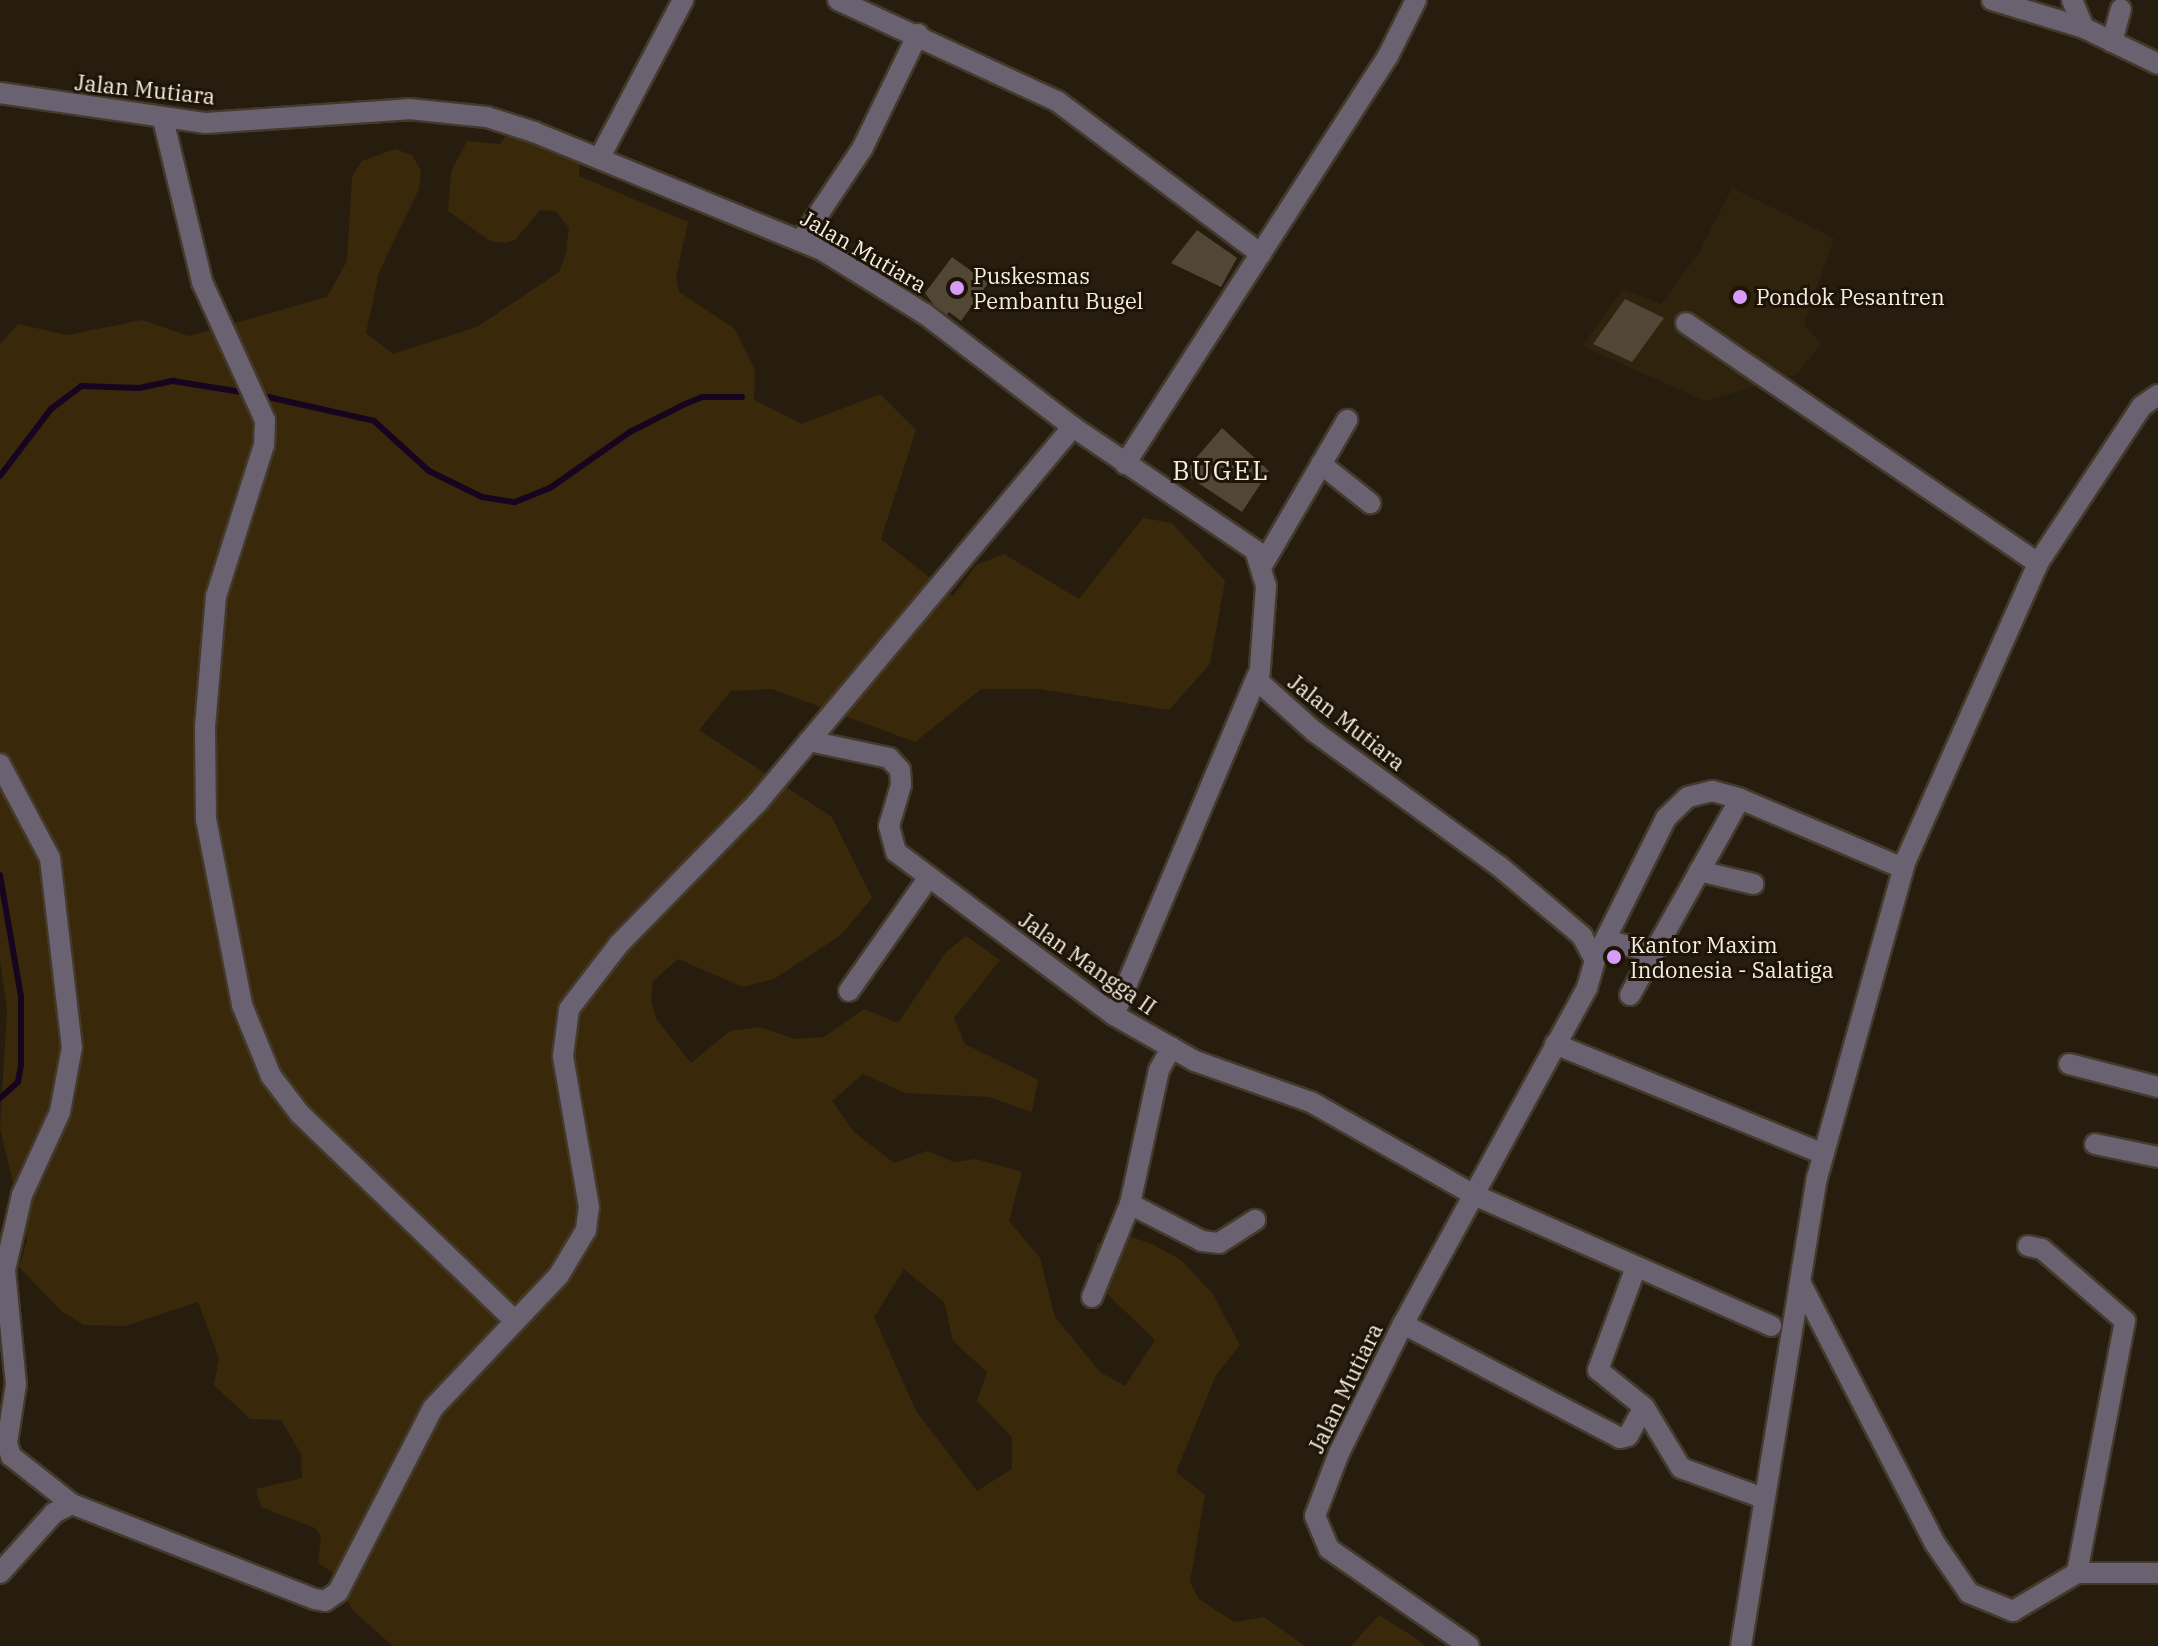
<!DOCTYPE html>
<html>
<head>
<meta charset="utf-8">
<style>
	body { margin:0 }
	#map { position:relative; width:2158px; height:1646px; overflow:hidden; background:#271d0e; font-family:"IBM Plex Serif",serif }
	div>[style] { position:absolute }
	.built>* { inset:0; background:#30230e }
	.green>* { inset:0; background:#3a280a }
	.stream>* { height:6px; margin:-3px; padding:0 3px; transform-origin:3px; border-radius:3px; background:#170520 }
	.building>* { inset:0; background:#524737 }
	.roads { filter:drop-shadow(2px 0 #443a2c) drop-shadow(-2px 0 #443a2c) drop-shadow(0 2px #443a2c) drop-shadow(0 -2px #443a2c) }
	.minor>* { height:20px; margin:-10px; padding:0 10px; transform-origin:10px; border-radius:10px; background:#6b6271 }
	.dots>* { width:22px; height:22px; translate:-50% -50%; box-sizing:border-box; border:4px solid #1d1406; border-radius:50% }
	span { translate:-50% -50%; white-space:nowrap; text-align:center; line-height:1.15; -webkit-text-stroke:6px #1d1406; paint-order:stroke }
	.street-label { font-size:22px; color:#f5eee5 }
	.poi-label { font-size:22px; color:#f5eee5 }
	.left { translate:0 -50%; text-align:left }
	.quarter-label { font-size:26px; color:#f5eee5; letter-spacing:2px }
</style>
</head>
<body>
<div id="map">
	<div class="built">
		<i style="clip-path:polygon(1732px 188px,1834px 238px,1804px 324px,1821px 344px,1797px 374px,1705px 401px,1582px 346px,1623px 289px,1661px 304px,1700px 251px)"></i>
	</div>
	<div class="green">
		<i style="clip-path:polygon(evenodd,511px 129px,580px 155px,579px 176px,688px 222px,676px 277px,679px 292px,735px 329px,755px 370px,754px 400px,802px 424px,880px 394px,916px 430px,881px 539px,953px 596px,976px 565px,1004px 554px,1079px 599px,1143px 518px,1172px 523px,1225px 581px,1210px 664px,1169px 710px,1040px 689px,981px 689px,915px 742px,772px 689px,731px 691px,699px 730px,832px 817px,872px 898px,841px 935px,774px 979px,743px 987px,678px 959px,653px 981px,651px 1001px,657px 1020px,691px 1063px,730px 1031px,760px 1027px,795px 1039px,824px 1037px,864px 1009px,898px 1023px,946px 952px,966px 936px,1000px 960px,954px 1018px,965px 1044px,1038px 1080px,1032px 1112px,989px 1097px,905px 1093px,863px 1074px,832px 1101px,854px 1132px,894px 1163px,927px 1151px,954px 1162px,976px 1159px,1022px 1172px,1009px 1221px,1040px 1258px,1055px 1317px,1100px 1372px,1125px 1386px,1155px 1340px,1103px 1290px,1092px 1268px,1097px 1243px,1128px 1236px,1152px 1244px,1181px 1260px,1212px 1293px,1240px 1345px,1216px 1375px,1176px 1472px,1205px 1495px,1190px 1582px,1199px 1599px,1234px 1622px,1264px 1617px,1305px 1646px,393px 1646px,353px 1611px,332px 1572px,318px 1563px,321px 1536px,315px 1528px,261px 1507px,256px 1489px,302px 1478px,301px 1454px,281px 1420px,250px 1419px,214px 1385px,219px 1358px,198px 1302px,125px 1326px,84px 1325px,61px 1311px,19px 1267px,27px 1241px,0 1128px,7px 1010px,0 959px,0 344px,18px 324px,67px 335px,142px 320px,189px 336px,327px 297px,347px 261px,352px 177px,362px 161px,395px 149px,412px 155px,421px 171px,419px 189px,379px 272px,366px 333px,393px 354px,477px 327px,559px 272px,566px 253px,569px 228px,556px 211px,540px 210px,515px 240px,505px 243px,490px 241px,448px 211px,451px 172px,467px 141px,500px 144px,511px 129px,904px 1269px,944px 1302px,953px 1341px,987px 1372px,977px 1401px,1012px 1437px,1012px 1469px,977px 1491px,916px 1411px,874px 1317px,904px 1269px)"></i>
		<i style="clip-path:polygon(1379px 1615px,1417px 1639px,1425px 1646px,1351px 1646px)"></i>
	</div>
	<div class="stream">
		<i style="left:259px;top:395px;width:118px;rotate:12.7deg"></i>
		<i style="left:374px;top:421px;width:74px;rotate:42.3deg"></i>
		<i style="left:429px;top:471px;width:59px;rotate:26.1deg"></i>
		<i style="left:482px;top:497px;width:33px;rotate:9deg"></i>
		<i style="left:515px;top:502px;width:38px;rotate:-22deg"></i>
		<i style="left:550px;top:488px;width:98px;rotate:-35deg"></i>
		<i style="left:630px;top:432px;width:62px;rotate:-27deg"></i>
		<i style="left:685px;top:404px;width:18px;rotate:-22deg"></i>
		<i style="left:702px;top:397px;width:40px"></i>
		<i style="left:0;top:476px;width:84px;rotate:-52.7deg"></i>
		<i style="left:51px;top:409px;width:38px;rotate:-37deg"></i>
		<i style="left:81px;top:386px;width:58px;rotate:2deg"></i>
		<i style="left:139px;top:388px;width:35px;rotate:-12deg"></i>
		<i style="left:173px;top:381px;width:75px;rotate:9.2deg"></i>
		<i style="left:0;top:875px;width:123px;rotate:80.2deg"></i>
		<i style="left:21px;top:996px;width:69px;rotate:90deg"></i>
		<i style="left:21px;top:1065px;width:17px;rotate:100deg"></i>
		<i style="left:18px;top:1082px;width:24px;rotate:138deg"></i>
	</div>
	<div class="building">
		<i style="clip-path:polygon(1197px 230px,1237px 258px,1221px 287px,1171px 263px)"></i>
		<i style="clip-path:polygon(952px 257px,988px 283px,961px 321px,949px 312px,944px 319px,925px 293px)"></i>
		<i style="clip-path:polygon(1625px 299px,1664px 318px,1632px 362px,1593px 344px)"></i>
		<i style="clip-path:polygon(1222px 428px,1269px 471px,1242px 512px,1183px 473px)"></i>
	</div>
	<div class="roads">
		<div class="minor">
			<i style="left:838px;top:0;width:241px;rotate:24.8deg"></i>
			<i style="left:1057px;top:101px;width:255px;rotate:36.9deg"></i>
			<i style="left:1992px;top:0;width:96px;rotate:16.9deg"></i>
			<i style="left:2072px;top:0;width:30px;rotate:67deg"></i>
			<i style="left:2084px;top:28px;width:82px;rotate:25.9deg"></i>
			<i style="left:2112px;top:42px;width:34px;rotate:-75deg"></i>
			<i style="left:0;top:93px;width:208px;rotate:8.3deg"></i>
			<i style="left:206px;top:123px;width:203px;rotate:-3.9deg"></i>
			<i style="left:409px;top:109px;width:78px;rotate:5.9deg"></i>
			<i style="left:487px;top:117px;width:49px;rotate:17.7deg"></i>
			<i style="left:534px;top:132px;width:311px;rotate:22.3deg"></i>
			<i style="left:822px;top:250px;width:121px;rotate:31.9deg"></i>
			<i style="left:925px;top:314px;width:186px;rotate:37.4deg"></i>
			<i style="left:1073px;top:427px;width:220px;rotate:34.1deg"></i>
			<i style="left:1255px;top:550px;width:38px;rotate:73deg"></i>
			<i style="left:1266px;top:586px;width:96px;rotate:94.2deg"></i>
			<i style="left:1259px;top:682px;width:75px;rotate:41.8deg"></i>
			<i style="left:1315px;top:732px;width:228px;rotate:36.1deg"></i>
			<i style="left:1499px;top:866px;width:109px;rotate:40.1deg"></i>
			<i style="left:1582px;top:936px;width:27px;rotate:62deg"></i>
			<i style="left:1595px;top:960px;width:29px;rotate:106deg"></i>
			<i style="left:1587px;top:988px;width:383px;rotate:118.7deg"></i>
			<i style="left:1403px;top:1324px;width:144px;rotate:116.4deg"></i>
			<i style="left:1339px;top:1453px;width:67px;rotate:110.9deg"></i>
			<i style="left:1315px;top:1516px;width:36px;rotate:67deg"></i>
			<i style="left:1329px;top:1549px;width:170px;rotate:34.7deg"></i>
			<i style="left:163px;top:119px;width:168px;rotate:76.5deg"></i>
			<i style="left:202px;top:282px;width:152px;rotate:65.5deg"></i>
			<i style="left:265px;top:420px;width:25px;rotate:92deg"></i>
			<i style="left:264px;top:445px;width:158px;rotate:107.6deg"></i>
			<i style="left:216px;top:596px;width:131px;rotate:94.8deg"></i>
			<i style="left:205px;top:727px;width:92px;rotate:89.4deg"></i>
			<i style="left:206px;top:819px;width:189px;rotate:79deg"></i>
			<i style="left:242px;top:1005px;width:77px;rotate:67.8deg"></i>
			<i style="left:271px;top:1076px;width:48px;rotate:52.7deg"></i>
			<i style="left:300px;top:1114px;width:294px;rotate:43.9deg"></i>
			<i style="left:600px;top:157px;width:178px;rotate:-62.1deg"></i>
			<i style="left:801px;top:240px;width:110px;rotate:-56.2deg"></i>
			<i style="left:862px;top:149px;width:128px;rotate:-64deg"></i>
			<i style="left:1686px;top:323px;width:426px;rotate:34.3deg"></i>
			<i style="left:1125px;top:464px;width:485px;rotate:-57.2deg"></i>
			<i style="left:1388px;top:56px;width:63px;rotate:-63.4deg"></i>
			<i style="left:1321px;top:464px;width:63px;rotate:38.5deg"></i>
			<i style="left:1263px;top:564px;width:167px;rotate:-59.7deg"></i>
			<i style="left:809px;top:741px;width:82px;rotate:12deg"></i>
			<i style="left:889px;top:758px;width:16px;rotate:47deg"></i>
			<i style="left:900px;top:770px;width:15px;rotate:86deg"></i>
			<i style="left:901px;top:785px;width:43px;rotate:106.3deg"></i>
			<i style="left:889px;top:826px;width:27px;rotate:75deg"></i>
			<i style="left:896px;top:852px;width:272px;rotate:36.8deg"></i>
			<i style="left:1114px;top:1015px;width:93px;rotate:29.6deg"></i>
			<i style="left:1195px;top:1061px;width:123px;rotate:19.5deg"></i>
			<i style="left:1311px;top:1102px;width:185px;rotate:29.7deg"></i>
			<i style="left:1472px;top:1194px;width:327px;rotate:23.8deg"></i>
			<i style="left:0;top:764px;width:106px;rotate:62deg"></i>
			<i style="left:50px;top:858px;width:190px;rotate:83.4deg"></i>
			<i style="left:72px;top:1047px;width:66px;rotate:100.5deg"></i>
			<i style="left:60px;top:1112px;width:91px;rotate:114.6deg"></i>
			<i style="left:22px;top:1195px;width:77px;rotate:102.8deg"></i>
			<i style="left:5px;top:1270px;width:115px;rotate:84.5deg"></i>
			<i style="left:16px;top:1384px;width:60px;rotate:98.7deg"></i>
			<i style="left:7px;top:1443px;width:14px;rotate:73deg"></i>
			<i style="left:11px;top:1456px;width:78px;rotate:38.2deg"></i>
			<i style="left:1699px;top:871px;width:56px;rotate:13.5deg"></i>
			<i style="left:1609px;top:941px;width:45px;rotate:14deg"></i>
			<i style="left:1595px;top:960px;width:159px;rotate:-63.4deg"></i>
			<i style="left:1666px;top:818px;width:30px;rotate:-44deg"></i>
			<i style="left:1688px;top:797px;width:25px;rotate:-14deg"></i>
			<i style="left:1712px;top:791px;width:27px;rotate:15deg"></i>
			<i style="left:1738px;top:798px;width:179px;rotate:23deg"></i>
			<i style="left:849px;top:991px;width:139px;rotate:-54.9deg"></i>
			<i style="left:1630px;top:995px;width:225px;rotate:-60.7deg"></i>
			<i style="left:1114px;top:1015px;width:368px;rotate:-67.1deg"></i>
			<i style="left:1555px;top:1044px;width:290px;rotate:22.3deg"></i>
			<i style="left:2069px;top:1064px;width:92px;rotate:14.5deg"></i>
			<i style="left:2095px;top:1144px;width:64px;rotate:11.7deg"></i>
			<i style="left:1130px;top:1204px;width:137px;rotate:-77.8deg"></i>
			<i style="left:1159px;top:1070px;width:26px;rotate:-61deg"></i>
			<i style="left:2028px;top:1246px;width:14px;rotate:12deg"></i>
			<i style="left:2042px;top:1249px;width:110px;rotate:40.9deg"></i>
			<i style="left:2125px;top:1321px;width:257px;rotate:100.8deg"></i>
			<i style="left:1636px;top:1267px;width:110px;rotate:110.3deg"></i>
			<i style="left:1598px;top:1370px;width:59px;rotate:38.8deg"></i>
			<i style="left:1644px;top:1407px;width:71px;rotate:58.8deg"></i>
			<i style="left:1681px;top:1468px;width:87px;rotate:20.1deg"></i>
			<i style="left:1800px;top:1282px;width:292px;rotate:62.7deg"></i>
			<i style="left:1934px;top:1542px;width:62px;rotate:55.5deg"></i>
			<i style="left:1969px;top:1593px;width:48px;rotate:22.2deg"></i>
			<i style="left:2013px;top:1611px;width:74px;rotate:-30.7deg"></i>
			<i style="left:2077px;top:1573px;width:81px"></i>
			<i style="left:1092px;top:1297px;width:100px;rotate:-67.8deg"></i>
			<i style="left:1130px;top:1204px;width:81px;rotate:27.2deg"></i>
			<i style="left:1202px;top:1241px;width:17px;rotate:7deg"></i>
			<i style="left:1219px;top:1243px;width:43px;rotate:-32.6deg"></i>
			<i style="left:1403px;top:1324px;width:245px;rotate:27.7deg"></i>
			<i style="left:1620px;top:1438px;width:8px;rotate:-14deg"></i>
			<i style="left:1628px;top:1436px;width:33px;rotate:-61deg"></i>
			<i style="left:0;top:1573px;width:81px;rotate:-48deg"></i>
			<i style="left:54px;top:1513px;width:20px;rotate:-27deg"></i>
			<i style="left:72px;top:1504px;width:261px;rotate:21.4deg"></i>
			<i style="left:315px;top:1599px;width:10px;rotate:11deg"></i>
			<i style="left:325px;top:1601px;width:16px;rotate:-35deg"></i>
			<i style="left:338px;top:1592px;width:207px;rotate:-62.7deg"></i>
			<i style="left:433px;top:1408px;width:183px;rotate:-46.5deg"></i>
			<i style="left:559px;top:1275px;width:52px;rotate:-59deg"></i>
			<i style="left:586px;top:1230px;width:23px;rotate:-83deg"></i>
			<i style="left:589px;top:1207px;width:153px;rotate:-99.8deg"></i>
			<i style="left:563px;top:1056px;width:47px;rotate:-82.7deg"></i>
			<i style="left:569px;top:1009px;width:82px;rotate:-52.4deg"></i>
			<i style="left:619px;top:944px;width:199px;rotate:-45.6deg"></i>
			<i style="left:758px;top:802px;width:490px;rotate:-50deg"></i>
			<i style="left:1741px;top:1646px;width:474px;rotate:-80.8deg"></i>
			<i style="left:1817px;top:1178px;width:330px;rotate:-74.4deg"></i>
			<i style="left:1906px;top:860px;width:325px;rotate:-66deg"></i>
			<i style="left:2038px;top:563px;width:188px;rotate:-56.5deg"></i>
			<i style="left:2142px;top:406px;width:19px;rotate:-35deg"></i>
		</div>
	</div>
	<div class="dots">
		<i style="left:957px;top:288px;background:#d79bf9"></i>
		<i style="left:1740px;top:297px;background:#d79bf9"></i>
		<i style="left:1614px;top:957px;background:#d79bf9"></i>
	</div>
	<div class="street-label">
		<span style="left:145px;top:89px;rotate:6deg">Jalan Mutiara</span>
		<span style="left:864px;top:251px;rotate:30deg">Jalan Mutiara</span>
		<span style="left:1347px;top:722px;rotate:38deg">Jalan Mutiara</span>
		<span style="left:1088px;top:963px;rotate:35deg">Jalan Mangga II</span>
		<span style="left:1345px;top:1388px;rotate:-64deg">Jalan Mutiara</span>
	</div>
	<div class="poi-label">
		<span class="left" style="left:973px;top:288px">Puskesmas<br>Pembantu Bugel</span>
		<span class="left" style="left:1756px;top:297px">Pondok Pesantren</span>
		<span class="left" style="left:1630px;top:957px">Kantor Maxim<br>Indonesia - Salatiga</span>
	</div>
	<div class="quarter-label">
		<span style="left:1221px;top:471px">BUGEL</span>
	</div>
</div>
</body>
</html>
